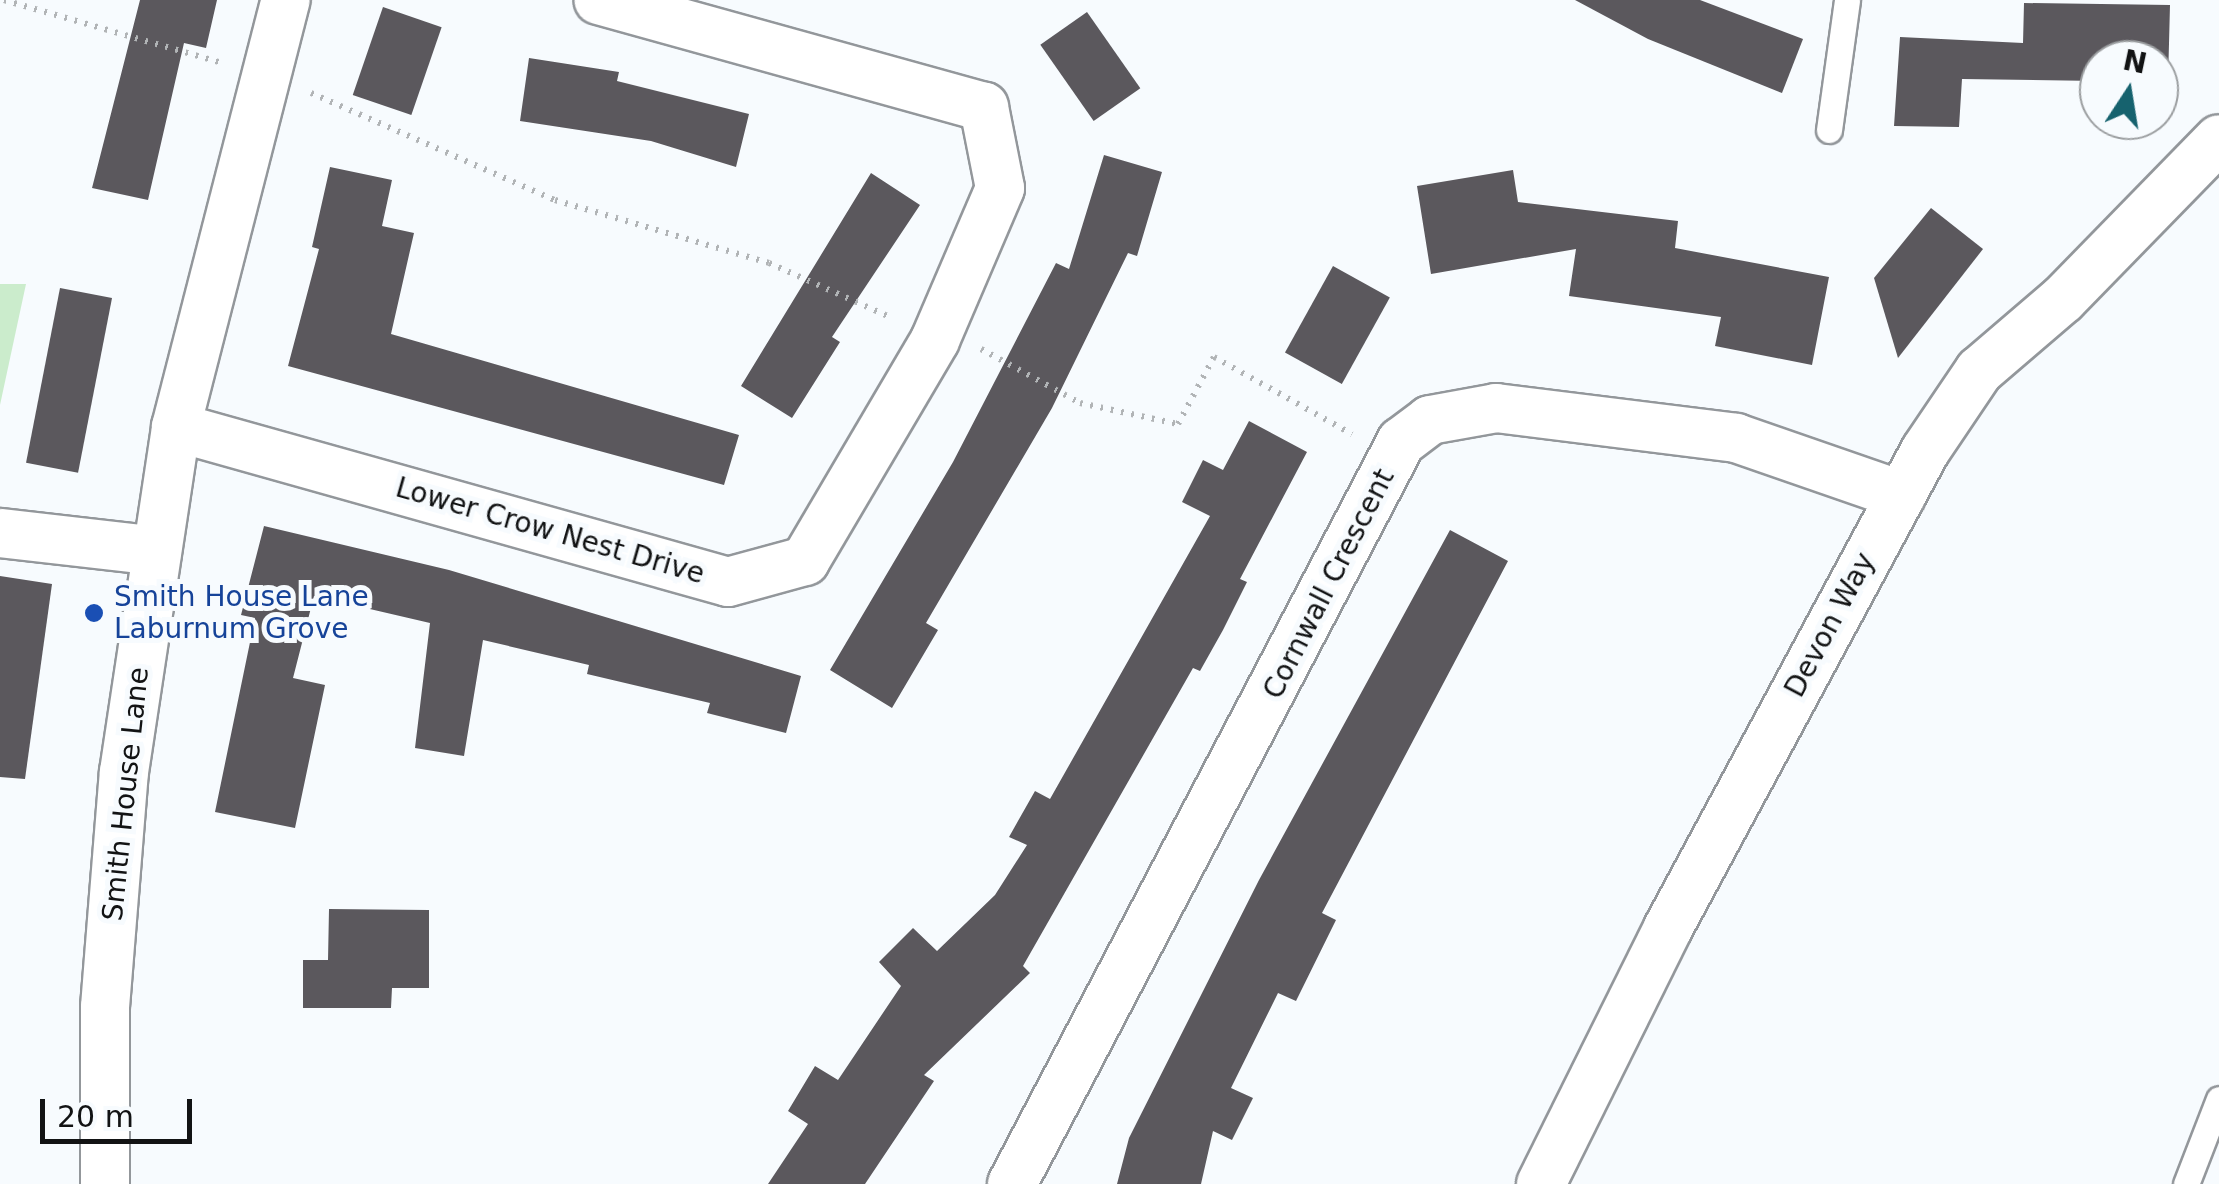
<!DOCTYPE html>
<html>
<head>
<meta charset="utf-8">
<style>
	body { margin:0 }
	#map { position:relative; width:2219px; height:1184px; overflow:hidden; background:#f7fbfe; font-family:"DejaVu Sans",sans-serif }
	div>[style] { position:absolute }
	.green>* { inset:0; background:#cbeccc }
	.building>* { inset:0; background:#5b585d; transform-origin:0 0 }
	.path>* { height:6px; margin-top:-3px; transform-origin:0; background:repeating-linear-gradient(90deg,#b1b4b6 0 2.5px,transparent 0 10.5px) }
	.roads { filter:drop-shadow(2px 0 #93979b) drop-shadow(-2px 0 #93979b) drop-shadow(0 2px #93979b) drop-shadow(0 -2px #93979b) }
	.service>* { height:25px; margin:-12.5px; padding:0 12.5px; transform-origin:12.5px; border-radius:12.5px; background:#fff }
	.minor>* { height:48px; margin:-24px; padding:0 24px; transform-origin:24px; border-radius:24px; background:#fff }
	.dots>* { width:28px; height:28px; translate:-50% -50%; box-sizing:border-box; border:5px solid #f7fbfe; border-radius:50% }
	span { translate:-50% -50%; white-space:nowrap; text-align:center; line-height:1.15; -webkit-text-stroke:10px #f7fbfe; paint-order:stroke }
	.street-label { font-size:28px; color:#121314 }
	.transit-label { font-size:28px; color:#164399 }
	.left { translate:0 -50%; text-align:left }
	.north { position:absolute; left:2079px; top:40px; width:100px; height:100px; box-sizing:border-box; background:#f7fbfe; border:2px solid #9b9ea0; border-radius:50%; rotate:12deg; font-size:28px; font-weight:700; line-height:40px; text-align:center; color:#121314 }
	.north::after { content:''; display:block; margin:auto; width:35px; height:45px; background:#16626e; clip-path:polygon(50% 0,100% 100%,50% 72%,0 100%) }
	.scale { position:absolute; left:40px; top:1099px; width:152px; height:45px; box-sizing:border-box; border:5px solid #121314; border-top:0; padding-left:12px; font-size:30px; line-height:35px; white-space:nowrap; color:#121314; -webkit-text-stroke:8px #f7fbfe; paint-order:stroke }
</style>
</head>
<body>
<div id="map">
	<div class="green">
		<i style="clip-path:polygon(0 284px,26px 284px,0 405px)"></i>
	</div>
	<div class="building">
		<i style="clip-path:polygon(140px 0,217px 0,206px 48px,184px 43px,148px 200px,92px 188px)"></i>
		<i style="clip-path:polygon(1575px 0,1700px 0,1803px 39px,1782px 93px,1648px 39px)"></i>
		<i style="clip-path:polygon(2024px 3px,2170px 5px,2168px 82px,2159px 82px,2159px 60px,2099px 60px,2099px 81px,1962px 79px,1959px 127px,1894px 126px,1900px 37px,2023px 43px)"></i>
		<i style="left:383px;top:7px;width:62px;height:93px;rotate:19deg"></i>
		<i style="left:1087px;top:12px;width:93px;height:57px;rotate:55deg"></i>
		<i style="clip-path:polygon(529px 58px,619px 72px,617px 81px,749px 114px,736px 167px,651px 141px,520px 121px)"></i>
		<i style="clip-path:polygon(1104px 155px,1162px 172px,1137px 256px,1128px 253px,1052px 408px,926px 623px,938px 630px,892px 708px,830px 670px,953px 462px,1056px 263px,1069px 269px)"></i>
		<i style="clip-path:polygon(330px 167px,392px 180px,382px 226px,414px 233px,391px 334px,739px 435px,724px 485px,288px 366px,319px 249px,312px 247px)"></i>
		<i style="clip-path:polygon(1513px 170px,1518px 202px,1678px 221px,1675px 248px,1829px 277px,1812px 365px,1715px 346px,1721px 317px,1569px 296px,1576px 249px,1431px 274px,1417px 186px)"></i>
		<i style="clip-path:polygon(871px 173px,920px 205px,832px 337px,840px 342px,792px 418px,741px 386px)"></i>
		<i style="clip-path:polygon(1931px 208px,1983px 249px,1898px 358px,1874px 278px)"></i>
		<i style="left:1333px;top:266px;width:65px;height:99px;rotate:29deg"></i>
		<i style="left:60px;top:288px;width:53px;height:178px;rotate:11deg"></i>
		<i style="clip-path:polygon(1249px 421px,1307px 452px,1240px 579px,1247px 582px,1223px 630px,1200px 671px,1193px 668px,1023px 966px,1030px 973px,924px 1075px,934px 1081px,865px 1184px,768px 1184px,808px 1124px,788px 1111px,815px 1066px,838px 1080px,901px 986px,879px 962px,913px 928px,937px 951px,995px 895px,1027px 845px,1009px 837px,1035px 791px,1050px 799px,1210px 516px,1182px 502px,1203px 460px,1223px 470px)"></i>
		<i style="clip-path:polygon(264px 526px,449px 570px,801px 676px,786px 733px,707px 713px,710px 703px,587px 674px,589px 665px,483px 640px,464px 756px,415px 748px,430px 623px,314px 596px,293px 678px,325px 685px,295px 828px,215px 812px,255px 618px,241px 615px)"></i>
		<i style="clip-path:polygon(1450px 530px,1508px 561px,1322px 913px,1336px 920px,1296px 1001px,1278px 993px,1231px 1088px,1253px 1098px,1232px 1140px,1213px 1131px,1201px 1184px,1117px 1184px,1129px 1138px,1259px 880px)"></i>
		<i style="clip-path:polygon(0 576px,52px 584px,25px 779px,0 777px)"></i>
		<i style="clip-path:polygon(329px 909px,429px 910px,429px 988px,392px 988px,391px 1008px,303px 1008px,303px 960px,328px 960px)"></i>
	</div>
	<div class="path">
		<i style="left:4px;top:0;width:224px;rotate:16.1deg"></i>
		<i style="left:311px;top:93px;width:266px;rotate:23.7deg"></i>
		<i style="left:555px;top:200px;width:223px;rotate:16.4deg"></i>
		<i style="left:769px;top:263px;width:133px;rotate:24.1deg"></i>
		<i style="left:981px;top:349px;width:113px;rotate:28.6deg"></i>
		<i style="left:1080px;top:403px;width:100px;rotate:12.1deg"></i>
		<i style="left:1178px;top:424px;width:76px;rotate:-61.8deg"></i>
		<i style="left:1214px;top:357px;width:158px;rotate:29.2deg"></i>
	</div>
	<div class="roads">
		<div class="service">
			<i style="left:1829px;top:130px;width:131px;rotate:-82.1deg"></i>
			<i style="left:2186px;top:1184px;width:91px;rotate:-68.8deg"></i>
		</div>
		<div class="minor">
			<i style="left:176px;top:427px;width:573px;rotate:15.68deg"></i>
			<i style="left:728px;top:582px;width:80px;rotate:-15.3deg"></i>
			<i style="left:805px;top:561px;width:256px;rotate:-59.5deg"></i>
			<i style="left:935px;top:340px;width:165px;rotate:-66.8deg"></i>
			<i style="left:1000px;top:188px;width:83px;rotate:-101.2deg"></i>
			<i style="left:984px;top:107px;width:400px;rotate:-164.5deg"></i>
			<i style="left:0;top:533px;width:158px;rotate:6.5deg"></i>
			<i style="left:105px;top:1184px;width:177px;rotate:-90deg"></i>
			<i style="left:105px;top:1007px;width:236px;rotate:-85.4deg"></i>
			<i style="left:124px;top:772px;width:349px;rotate:-81.4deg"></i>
			<i style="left:176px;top:427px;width:441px;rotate:-75.6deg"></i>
			<i style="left:1012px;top:1184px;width:838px;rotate:-62.33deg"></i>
			<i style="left:1401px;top:442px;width:36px;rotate:-37deg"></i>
			<i style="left:1430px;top:420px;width:67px;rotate:-10.3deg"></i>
			<i style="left:1496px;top:408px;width:242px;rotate:7.1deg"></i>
			<i style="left:1736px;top:438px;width:175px;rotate:19.1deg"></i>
			<i style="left:1541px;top:1184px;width:286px;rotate:-63.6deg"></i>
			<i style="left:1668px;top:928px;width:542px;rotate:-61.68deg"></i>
			<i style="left:1925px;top:451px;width:97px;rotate:-56deg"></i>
			<i style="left:1979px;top:371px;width:111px;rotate:-40.6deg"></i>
			<i style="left:2063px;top:299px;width:223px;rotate:-45.7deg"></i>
		</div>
	</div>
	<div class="dots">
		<i style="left:94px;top:613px;background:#1a4fb4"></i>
	</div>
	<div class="street-label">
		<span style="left:550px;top:531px;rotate:16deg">Lower Crow Nest Drive</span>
		<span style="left:1329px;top:584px;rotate:-63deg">Cornwall Crescent</span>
		<span style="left:1830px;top:625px;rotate:-62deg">Devon Way</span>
		<span style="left:126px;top:794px;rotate:-84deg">Smith House Lane</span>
	</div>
	<div class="transit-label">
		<span class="left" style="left:114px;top:613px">Smith House Lane<br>Laburnum Grove</span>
	</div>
	<div class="north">N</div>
	<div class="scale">20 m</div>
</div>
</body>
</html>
